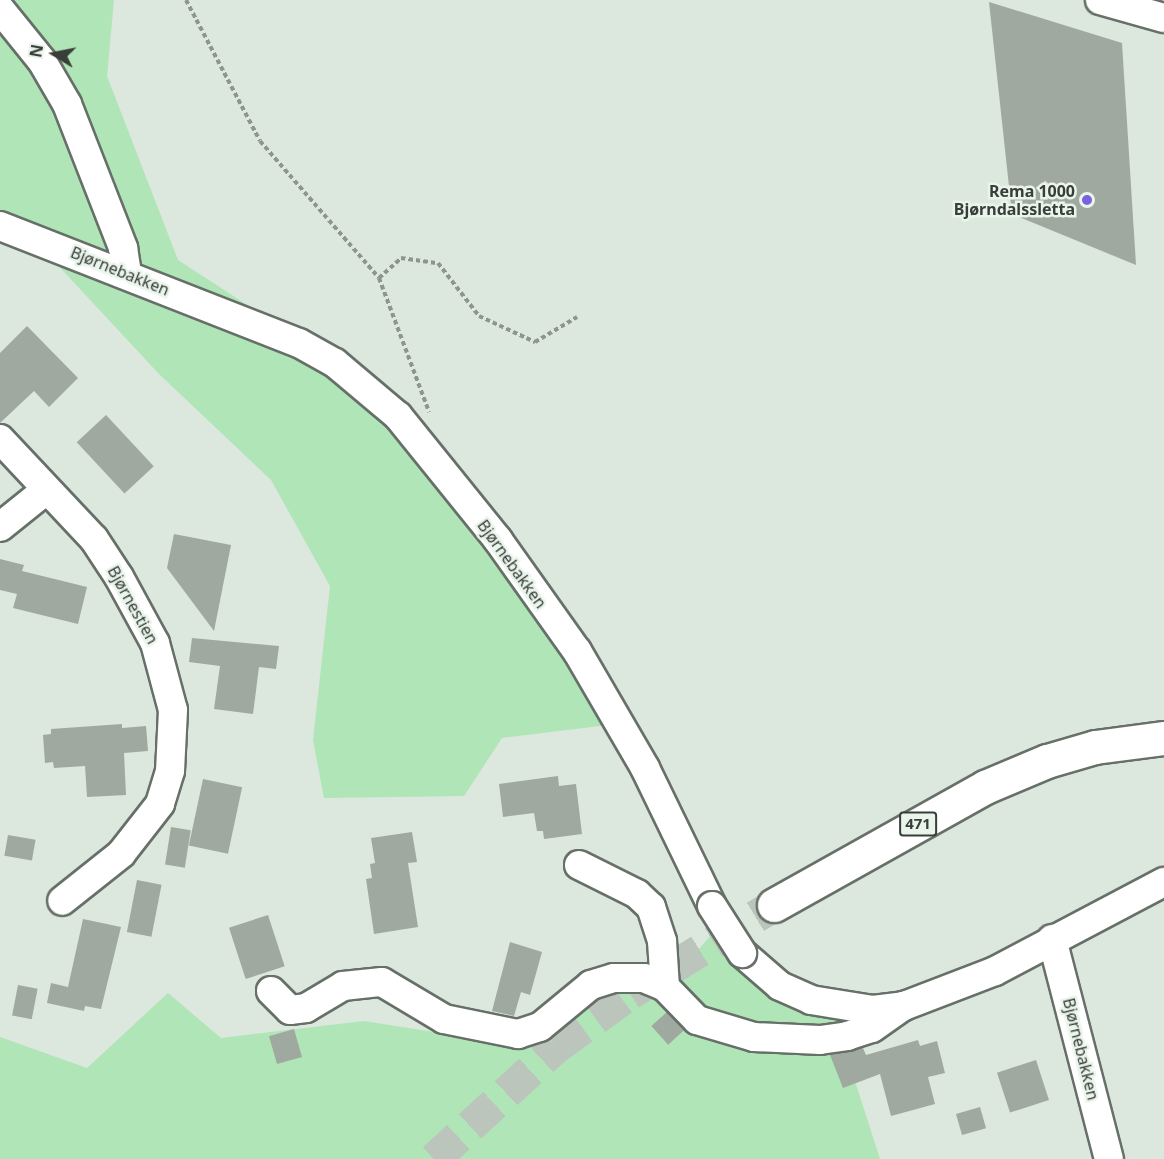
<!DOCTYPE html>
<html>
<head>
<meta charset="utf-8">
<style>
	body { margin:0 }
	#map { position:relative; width:1164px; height:1159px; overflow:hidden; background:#dce7dd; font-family:"Noto Sans",sans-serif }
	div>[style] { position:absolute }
	.green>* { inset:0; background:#b0e5b7 }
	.building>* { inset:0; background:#9fa9a0; transform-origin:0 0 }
	.major-tunnel>* { height:33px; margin-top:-16.5px; transform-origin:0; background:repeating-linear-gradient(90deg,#bbc5bc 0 33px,transparent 0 49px) }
	.path>* { height:4px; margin-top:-2px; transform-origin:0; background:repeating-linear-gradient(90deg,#8d958e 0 4.5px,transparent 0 7.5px) }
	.roads { filter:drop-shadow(2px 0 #677068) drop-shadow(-2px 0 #677068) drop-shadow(0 2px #677068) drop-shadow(0 -2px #677068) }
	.minor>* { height:28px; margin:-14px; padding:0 14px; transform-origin:14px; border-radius:14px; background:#fff }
	.major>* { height:33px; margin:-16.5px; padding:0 16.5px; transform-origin:16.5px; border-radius:16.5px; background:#fff }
	.bridges { filter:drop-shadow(2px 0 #677068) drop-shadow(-2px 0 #677068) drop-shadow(0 2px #677068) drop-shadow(0 -2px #677068) }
	.minor-bridge>* { height:28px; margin:-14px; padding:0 14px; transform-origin:14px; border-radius:14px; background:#fff }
	.dots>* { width:16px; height:16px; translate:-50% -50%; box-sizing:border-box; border:3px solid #e9f4eb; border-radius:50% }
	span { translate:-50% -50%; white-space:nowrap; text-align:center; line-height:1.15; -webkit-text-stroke:5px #e9f4eb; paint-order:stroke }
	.shield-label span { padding:2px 4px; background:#e9f4eb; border:2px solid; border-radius:4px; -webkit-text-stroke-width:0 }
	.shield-label { font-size:15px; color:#393e3a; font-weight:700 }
	.poi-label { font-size:16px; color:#393e3a; font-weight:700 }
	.right { translate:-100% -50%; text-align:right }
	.street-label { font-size:16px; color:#393e3a }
	.north { position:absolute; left:24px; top:24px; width:60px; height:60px; -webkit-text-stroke:4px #e9f4eb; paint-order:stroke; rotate:280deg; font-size:16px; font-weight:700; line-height:24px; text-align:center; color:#393e3a }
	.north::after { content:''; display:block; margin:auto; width:21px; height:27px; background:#393e3a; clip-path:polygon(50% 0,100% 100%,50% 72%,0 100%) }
</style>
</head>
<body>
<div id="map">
	<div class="green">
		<i style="clip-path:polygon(0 0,114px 0,107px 76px,178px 260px,261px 314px,430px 461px,616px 724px,502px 738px,464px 796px,324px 798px,313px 740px,330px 586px,271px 480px,159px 374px,53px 260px,0 233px)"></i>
		<i style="clip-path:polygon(716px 929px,821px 998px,852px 1007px,845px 1050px,880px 1159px,0 1159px,0 1037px,87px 1068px,168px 993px,221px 1038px,364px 1021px,516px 1045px,601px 995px,671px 982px)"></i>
	</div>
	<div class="building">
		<i style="clip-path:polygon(989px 2px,1122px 43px,1136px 265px,1012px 214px)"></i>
		<i style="clip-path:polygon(27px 326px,78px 378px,49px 407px,34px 391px,0 423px,0 353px)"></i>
		<i style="left:106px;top:415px;width:70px;height:40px;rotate:47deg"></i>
		<i style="clip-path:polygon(174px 534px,231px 545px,214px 631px,167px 568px)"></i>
		<i style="clip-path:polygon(0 559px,24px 565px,22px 571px,87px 587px,78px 624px,13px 608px,17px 594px,0 590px)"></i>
		<i style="clip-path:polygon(192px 638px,279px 646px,276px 669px,259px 667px,253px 714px,214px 709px,220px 666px,189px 662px)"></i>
		<i style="clip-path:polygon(122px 724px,122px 728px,146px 726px,148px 751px,124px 753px,126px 795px,87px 797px,85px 766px,54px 768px,53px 762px,45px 763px,43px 735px,51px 734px,51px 729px)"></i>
		<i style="clip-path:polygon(558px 776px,559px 786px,576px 784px,582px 834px,544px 839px,543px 831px,537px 831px,534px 813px,503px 817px,499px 784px)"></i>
		<i style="left:203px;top:779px;width:40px;height:68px;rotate:12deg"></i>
		<i style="left:171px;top:827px;width:20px;height:38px;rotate:9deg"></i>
		<i style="clip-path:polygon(412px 832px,417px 862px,408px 863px,418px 927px,374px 934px,366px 879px,372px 878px,370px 864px,375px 863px,371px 838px)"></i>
		<i style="left:8px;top:835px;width:28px;height:21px;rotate:10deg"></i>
		<i style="left:137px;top:880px;width:25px;height:53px;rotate:11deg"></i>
		<i style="left:268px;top:915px;width:54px;height:41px;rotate:72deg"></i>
		<i style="clip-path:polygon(83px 919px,121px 927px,101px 1009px,85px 1006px,84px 1011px,47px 1003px,51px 983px,68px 987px)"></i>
		<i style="clip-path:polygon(510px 942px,542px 952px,530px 995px,521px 992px,514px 1016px,492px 1011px)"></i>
		<i style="left:18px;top:985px;width:20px;height:31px;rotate:11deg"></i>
		<i style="left:667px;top:1012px;width:25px;height:21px;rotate:48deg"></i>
		<i style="left:294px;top:1029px;width:29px;height:26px;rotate:74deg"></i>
		<i style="clip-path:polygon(918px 1040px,920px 1046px,937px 1041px,945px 1073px,928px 1077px,935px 1104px,891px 1116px,880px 1074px,843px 1088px,830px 1055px,863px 1048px,866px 1055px)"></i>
		<i style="left:1036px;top:1060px;width:42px;height:41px;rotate:72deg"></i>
		<i style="left:980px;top:1107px;width:22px;height:25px;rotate:74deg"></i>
	</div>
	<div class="major-tunnel">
		<i style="left:434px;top:1159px;width:166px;rotate:-42.6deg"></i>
		<i style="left:556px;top:1047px;width:92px;rotate:-36.1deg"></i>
		<i style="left:630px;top:993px;width:169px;rotate:-31.4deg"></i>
	</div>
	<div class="path">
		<i style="left:186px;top:0;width:159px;rotate:62.3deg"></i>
		<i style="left:260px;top:141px;width:181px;rotate:49deg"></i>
		<i style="left:379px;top:278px;width:143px;rotate:69.5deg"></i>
		<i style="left:379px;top:278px;width:30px;rotate:-42deg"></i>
		<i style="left:401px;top:258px;width:37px;rotate:8deg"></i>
		<i style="left:438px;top:263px;width:67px;rotate:52.3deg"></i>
		<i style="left:479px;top:316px;width:62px;rotate:24.9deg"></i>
		<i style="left:535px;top:342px;width:49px;rotate:-30.8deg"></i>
	</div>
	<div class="roads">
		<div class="minor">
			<i style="left:1100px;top:0;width:66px;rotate:15.7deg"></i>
			<i style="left:0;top:9px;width:67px;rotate:51.1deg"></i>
			<i style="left:42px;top:61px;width:50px;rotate:59.8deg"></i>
			<i style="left:67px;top:104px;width:155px;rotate:68.7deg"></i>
			<i style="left:123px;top:248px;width:25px;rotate:81deg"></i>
			<i style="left:0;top:226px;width:321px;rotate:21.4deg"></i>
			<i style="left:299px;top:343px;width:41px;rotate:29.1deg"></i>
			<i style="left:335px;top:363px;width:82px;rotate:40.1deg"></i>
			<i style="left:398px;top:416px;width:159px;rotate:51.1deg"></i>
			<i style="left:498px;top:540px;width:136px;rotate:54.6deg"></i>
			<i style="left:577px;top:651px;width:135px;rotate:59.8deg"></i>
			<i style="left:645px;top:768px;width:153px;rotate:64.1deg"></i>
			<i style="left:0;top:439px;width:137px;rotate:46.8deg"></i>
			<i style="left:94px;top:539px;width:45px;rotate:56.7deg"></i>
			<i style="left:119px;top:577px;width:75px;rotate:61.4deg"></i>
			<i style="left:155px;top:643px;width:69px;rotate:75deg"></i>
			<i style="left:173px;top:710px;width:61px;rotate:92.8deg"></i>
			<i style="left:170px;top:771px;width:34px;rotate:107deg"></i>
			<i style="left:160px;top:804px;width:63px;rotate:128deg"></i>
			<i style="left:121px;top:854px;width:75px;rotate:141.5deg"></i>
			<i style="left:0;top:527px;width:59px;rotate:-38.8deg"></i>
			<i style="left:579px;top:865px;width:65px;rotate:26.6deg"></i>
			<i style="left:637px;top:894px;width:19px;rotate:43deg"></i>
			<i style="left:651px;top:907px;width:36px;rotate:72deg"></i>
			<i style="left:662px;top:941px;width:46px;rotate:86.3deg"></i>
			<i style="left:1052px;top:939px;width:227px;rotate:75.5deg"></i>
			<i style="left:742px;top:953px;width:50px;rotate:41deg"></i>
			<i style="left:780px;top:986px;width:34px;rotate:24deg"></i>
			<i style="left:811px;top:1000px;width:63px;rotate:9.2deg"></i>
			<i style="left:873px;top:1010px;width:31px;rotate:-7deg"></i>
			<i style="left:904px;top:1006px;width:97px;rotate:-21deg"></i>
			<i style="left:995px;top:971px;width:191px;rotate:-27.8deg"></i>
			<i style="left:271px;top:991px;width:27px;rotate:45deg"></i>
			<i style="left:290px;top:1010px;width:16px;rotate:-7deg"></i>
			<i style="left:306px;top:1008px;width:43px;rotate:-30.7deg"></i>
			<i style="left:343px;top:986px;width:39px;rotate:-6deg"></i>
			<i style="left:382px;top:982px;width:72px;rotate:30.8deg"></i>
			<i style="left:444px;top:1019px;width:76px;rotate:11.5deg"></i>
			<i style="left:518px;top:1034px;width:23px;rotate:-18deg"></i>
			<i style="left:540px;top:1027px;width:66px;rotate:-39.5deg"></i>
			<i style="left:591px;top:985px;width:24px;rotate:-17deg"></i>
			<i style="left:614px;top:978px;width:30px"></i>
			<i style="left:644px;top:978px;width:23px;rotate:23deg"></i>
			<i style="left:665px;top:987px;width:46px;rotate:45.9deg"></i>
			<i style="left:697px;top:1020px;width:59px;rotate:16.6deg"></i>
			<i style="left:754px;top:1037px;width:66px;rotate:2.6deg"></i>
			<i style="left:820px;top:1040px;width:27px;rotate:-8deg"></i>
			<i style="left:847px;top:1036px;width:26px;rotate:-18deg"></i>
			<i style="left:872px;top:1028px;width:39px;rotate:-35deg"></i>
		</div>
		<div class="major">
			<i style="left:774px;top:905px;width:242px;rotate:-29.2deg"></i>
			<i style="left:985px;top:787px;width:67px;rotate:-22.8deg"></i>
			<i style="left:1047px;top:761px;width:50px;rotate:-16.3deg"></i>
			<i style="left:1095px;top:747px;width:70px;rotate:-7.4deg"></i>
		</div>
	</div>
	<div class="bridges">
		<div class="minor-bridge">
			<i style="left:712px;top:906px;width:56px;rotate:57.4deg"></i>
		</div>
	</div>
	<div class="dots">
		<i style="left:1087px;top:200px;background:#7962dd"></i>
	</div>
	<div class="shield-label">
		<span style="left:918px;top:824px">471</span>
	</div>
	<div class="poi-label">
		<span class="right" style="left:1075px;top:200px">Rema 1000<br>Bjørndalssletta</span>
	</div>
	<div class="street-label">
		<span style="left:120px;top:271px;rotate:22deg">Bjørnebakken</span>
		<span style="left:512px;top:564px;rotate:54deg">Bjørnebakken</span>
		<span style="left:133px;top:605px;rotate:61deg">Bjørnestien</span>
		<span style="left:1081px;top:1049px;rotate:76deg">Bjørnebakken</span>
	</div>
	<div class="north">N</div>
</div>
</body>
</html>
